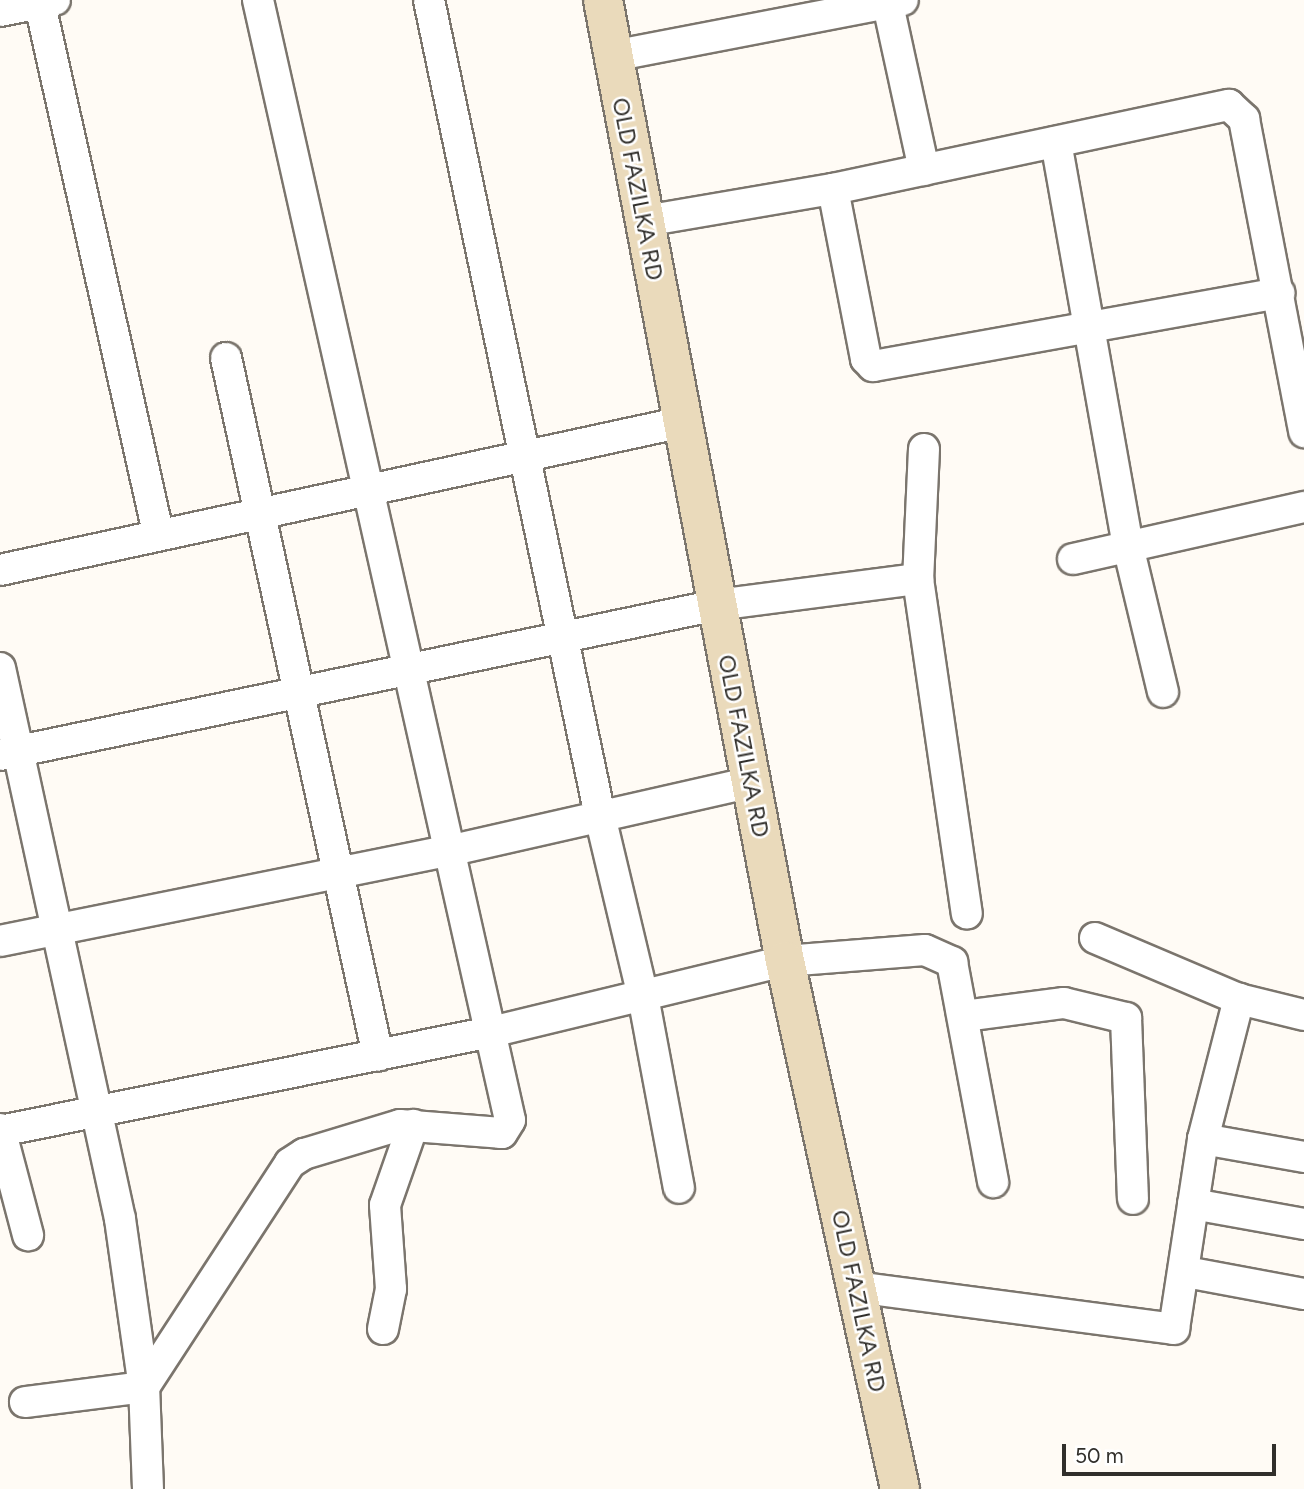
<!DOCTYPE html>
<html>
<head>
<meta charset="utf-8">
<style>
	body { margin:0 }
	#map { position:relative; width:1304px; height:1489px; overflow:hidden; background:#fffbf5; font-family:Figtree,sans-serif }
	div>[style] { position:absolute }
	.roads { filter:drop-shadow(2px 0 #7b756d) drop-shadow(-2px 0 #7b756d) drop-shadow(0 2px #7b756d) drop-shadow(0 -2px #7b756d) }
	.minor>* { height:30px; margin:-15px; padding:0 15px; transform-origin:15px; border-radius:15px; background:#fff }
	.secondary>* { height:38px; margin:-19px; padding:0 19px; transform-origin:19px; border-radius:19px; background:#eadabb }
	span { translate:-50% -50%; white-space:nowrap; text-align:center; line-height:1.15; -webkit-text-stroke:5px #fff; paint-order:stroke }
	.street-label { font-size:24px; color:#312f2b }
	.scale { position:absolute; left:1062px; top:1444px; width:214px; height:32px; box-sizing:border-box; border:4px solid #312f2b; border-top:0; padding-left:9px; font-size:21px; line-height:24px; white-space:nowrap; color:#312f2b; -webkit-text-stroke:5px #fff; paint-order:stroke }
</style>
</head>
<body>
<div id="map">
	<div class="roads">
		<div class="minor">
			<i style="left:39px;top:0;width:546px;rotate:77.41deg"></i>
			<i style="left:429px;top:0;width:834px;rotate:78.16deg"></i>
			<i style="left:600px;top:816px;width:185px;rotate:76.6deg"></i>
			<i style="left:643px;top:996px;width:195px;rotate:79.4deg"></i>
			<i style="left:887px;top:0;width:174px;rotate:77.7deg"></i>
			<i style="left:0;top:11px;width:56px;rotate:-11.3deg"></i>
			<i style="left:613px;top:56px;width:295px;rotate:-10.9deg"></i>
			<i style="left:1056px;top:142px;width:410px;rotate:79.9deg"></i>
			<i style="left:1128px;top:546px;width:150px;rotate:76.5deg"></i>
			<i style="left:833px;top:189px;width:173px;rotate:79deg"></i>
			<i style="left:866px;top:359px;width:10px;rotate:45deg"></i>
			<i style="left:873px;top:366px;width:413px;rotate:-10.2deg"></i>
			<i style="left:645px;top:221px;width:191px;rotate:-9.7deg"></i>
			<i style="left:833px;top:189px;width:405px;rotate:-12deg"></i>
			<i style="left:1229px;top:105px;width:21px;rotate:43deg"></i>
			<i style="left:1244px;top:119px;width:319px;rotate:79.1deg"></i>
			<i style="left:226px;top:358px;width:714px;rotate:77.71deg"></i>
			<i style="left:924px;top:449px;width:130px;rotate:92.6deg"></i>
			<i style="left:918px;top:579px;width:338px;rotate:81.7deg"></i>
			<i style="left:1073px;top:559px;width:237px;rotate:-12.7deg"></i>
			<i style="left:0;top:570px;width:699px;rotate:-12.23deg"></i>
			<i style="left:0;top:668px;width:564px;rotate:77.71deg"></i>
			<i style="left:120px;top:1219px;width:170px;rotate:81.9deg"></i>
			<i style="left:144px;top:1387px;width:120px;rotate:172.8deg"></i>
			<i style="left:0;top:755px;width:733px;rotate:-11.82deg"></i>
			<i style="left:717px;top:605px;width:203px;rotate:-7.4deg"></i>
			<i style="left:1095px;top:938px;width:156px;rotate:23deg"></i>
			<i style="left:1239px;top:999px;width:67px;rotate:13.8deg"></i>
			<i style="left:0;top:941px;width:457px;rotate:-11.4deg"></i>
			<i style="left:448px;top:851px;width:311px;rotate:-12.8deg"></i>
			<i style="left:964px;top:1016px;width:101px;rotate:-7.4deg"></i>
			<i style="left:1064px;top:1003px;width:64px;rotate:13.6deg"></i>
			<i style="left:1126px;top:1018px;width:181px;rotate:87.8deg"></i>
			<i style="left:0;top:1129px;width:110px;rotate:75.2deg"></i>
			<i style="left:0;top:1131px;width:497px;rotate:-11.4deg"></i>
			<i style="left:487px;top:1033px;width:307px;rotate:-13.6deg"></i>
			<i style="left:785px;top:961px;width:140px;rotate:-4.5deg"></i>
			<i style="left:925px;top:950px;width:30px;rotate:24deg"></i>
			<i style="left:952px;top:962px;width:224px;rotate:79.4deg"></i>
			<i style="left:1203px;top:1139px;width:103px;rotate:10.1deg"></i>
			<i style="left:1193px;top:1204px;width:113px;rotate:10.2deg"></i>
			<i style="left:1186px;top:1272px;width:120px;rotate:10.6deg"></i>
			<i style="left:856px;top:1287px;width:321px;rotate:7.5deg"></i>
			<i style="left:1174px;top:1329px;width:192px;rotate:-81.3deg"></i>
			<i style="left:1203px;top:1139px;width:145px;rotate:-75.6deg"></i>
			<i style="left:383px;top:1329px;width:41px;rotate:-78.7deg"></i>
			<i style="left:391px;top:1289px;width:84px;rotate:-94.1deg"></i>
			<i style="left:385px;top:1205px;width:85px;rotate:-70.7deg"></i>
			<i style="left:148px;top:1489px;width:102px;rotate:-92.2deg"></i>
			<i style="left:144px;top:1387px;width:267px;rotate:-56.9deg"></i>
			<i style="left:290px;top:1163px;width:17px;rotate:-33deg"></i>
			<i style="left:304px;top:1154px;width:100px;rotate:-16.8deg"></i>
			<i style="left:400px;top:1125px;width:102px;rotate:4.5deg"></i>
			<i style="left:502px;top:1133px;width:15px;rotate:-58deg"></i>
			<i style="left:510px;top:1120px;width:1148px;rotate:-102.68deg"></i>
		</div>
		<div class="secondary">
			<i style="left:603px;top:0;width:978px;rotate:79.28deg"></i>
			<i style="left:785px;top:961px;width:540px;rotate:77.71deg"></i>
		</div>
	</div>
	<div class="street-label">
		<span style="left:638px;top:189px;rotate:79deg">OLD FAZILKA RD</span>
		<span style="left:744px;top:746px;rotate:79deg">OLD FAZILKA RD</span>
		<span style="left:859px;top:1301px;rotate:78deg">OLD FAZILKA RD</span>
	</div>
	<div class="scale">50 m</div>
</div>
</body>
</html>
